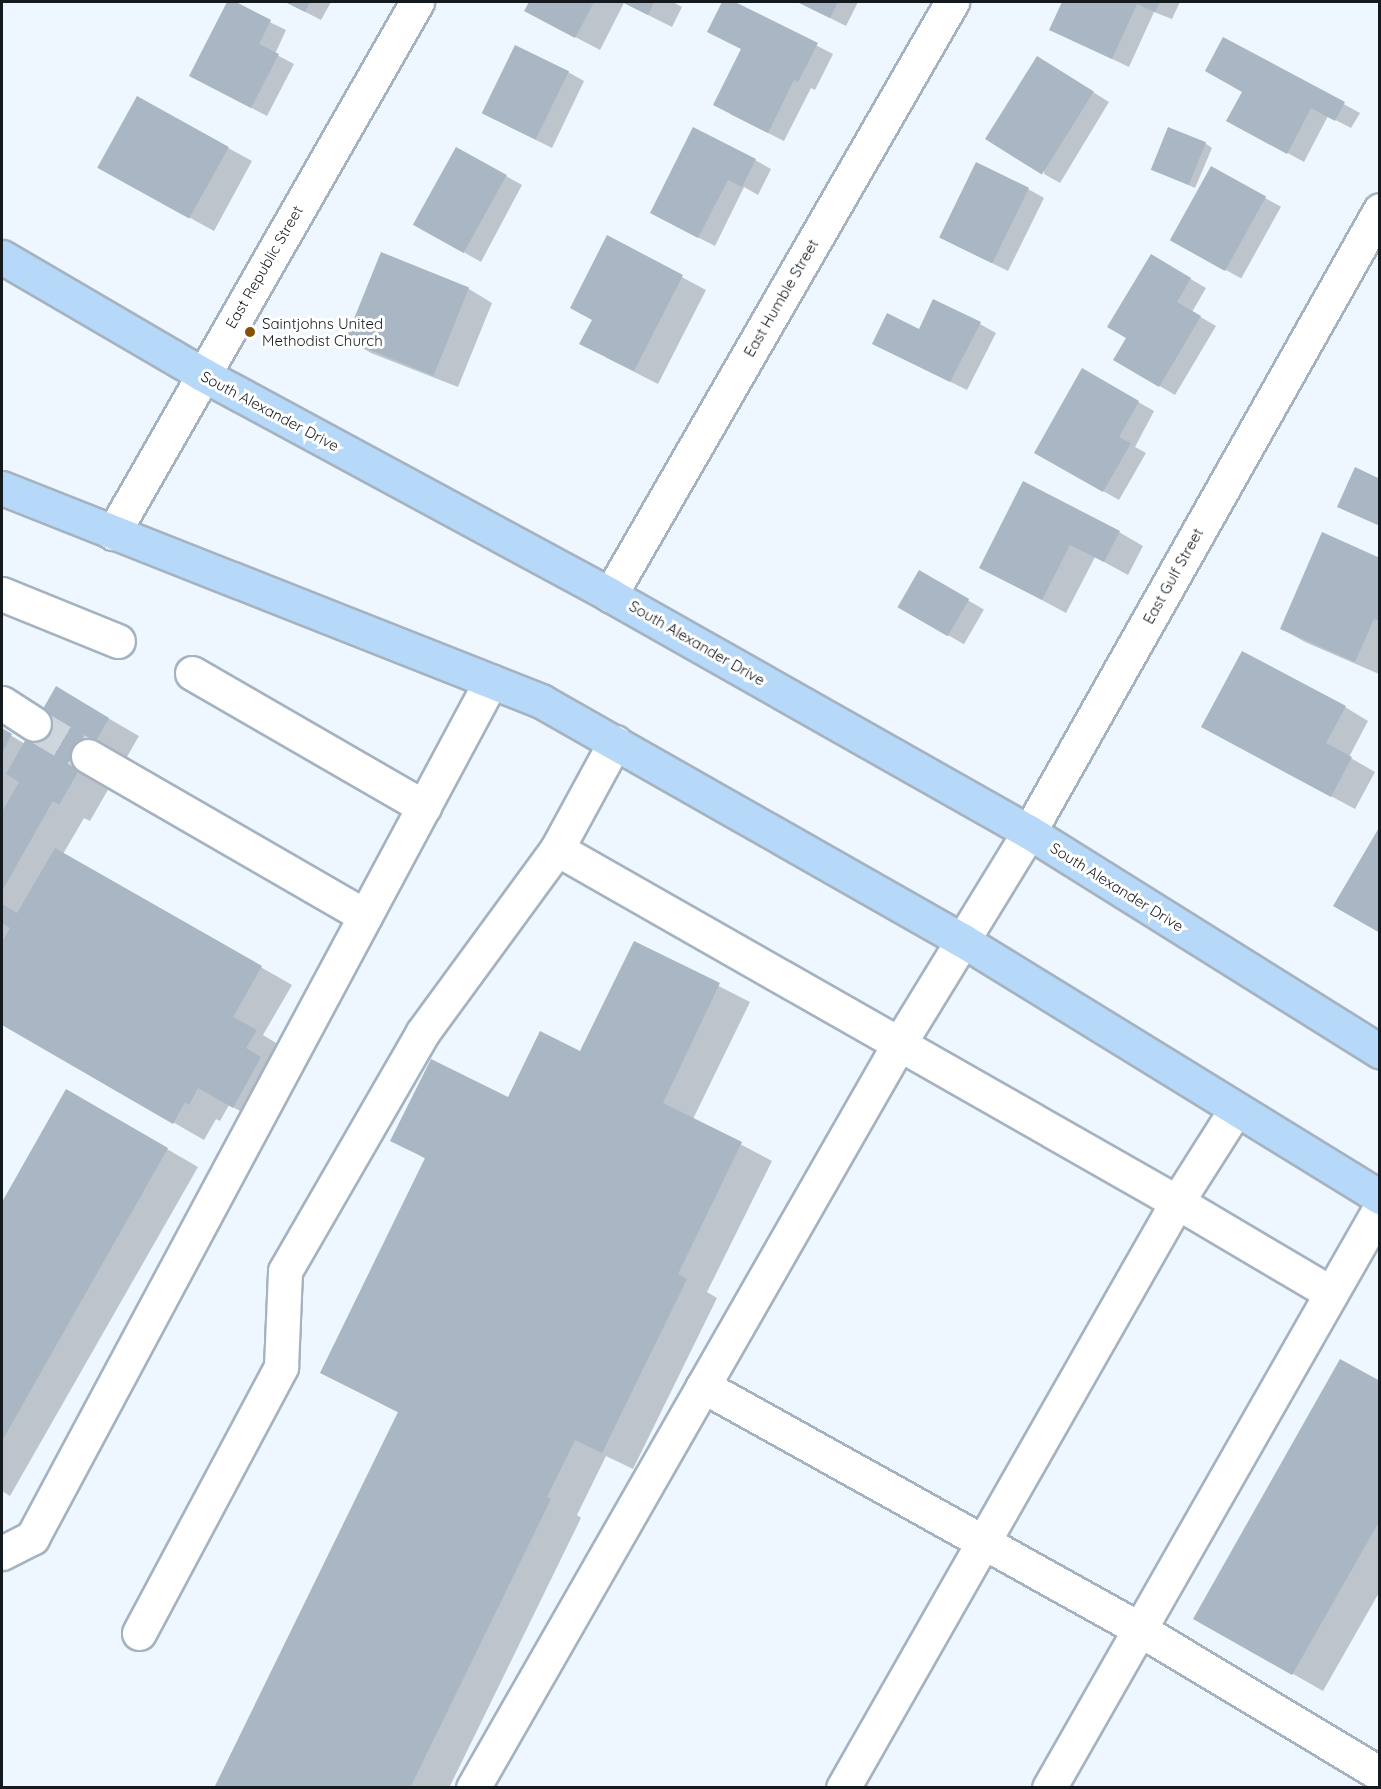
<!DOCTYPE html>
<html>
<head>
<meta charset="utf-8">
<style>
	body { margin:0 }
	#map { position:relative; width:1381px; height:1789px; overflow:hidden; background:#eef6ff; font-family:Quicksand,sans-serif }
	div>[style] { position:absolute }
	.shadow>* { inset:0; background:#0003; transform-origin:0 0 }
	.building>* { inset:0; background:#a9b6c3; transform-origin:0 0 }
	.minor-tunnel>* { height:33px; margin-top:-16.5px; transform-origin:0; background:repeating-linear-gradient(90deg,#cdd5dd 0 33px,transparent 0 49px) }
	.roads { filter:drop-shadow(2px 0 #a5b3c0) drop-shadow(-2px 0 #a5b3c0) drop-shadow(0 2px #a5b3c0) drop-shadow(0 -2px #a5b3c0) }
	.minor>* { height:33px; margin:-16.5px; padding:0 16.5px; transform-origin:16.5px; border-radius:16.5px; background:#fff }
	.major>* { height:33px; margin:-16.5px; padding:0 16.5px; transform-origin:16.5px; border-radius:16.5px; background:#b7d9f9 }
	.dots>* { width:16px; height:16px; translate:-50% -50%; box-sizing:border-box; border:3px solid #fff; border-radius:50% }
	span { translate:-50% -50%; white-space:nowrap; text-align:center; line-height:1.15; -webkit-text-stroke:6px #fff; paint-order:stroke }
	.street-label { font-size:15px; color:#151a1f }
	.poi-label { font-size:15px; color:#151a1f }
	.left { translate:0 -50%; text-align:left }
	.frame { position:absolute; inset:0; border:3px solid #151a1f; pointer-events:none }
</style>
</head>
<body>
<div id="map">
	<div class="shadow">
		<i style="clip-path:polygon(228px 2px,286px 30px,275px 54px,294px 64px,267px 116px,191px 76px)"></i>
		<i style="clip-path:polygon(286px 2px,331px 2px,321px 20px)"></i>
		<i style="clip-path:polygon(530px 2px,673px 2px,682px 7px,672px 27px,624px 3px,600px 50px,526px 11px)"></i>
		<i style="clip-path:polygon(724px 2px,732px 2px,833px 54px,815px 90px,811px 88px,784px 141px,730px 114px,742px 49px,709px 31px)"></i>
		<i style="clip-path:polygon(798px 2px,858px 2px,846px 26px)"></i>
		<i style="clip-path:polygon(1064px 2px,1180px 2px,1172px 19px,1154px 12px,1129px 67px,1051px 30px)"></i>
		<i style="clip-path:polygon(1224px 39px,1360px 113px,1351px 128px,1328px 116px,1304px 162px,1244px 129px,1244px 92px)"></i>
		<i style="clip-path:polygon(1053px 67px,1109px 102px,1060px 183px,1044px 174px)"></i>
		<i style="clip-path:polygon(568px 72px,584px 81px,552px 148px,484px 114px)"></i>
		<i style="clip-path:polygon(137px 98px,252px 161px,214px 231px,123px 181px)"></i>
		<i style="clip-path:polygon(1205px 143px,1212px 148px,1195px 188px,1152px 169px)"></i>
		<i style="clip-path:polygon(755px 160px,771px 169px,758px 195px,744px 187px,715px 246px,668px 222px)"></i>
		<i style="left:1211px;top:168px;width:80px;height:82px;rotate:29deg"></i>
		<i style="clip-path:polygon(506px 176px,522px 185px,481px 262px,416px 225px)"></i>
		<i style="clip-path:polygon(1028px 189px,1044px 198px,1008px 271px,957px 246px)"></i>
		<i style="clip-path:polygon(607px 237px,706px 290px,658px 384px,605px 357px)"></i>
		<i style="clip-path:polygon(381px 254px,469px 289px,492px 303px,458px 387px,371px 353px,347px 339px)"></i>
		<i style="clip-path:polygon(1151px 256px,1206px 288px,1192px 312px,1216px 326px,1175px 395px,1116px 360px,1128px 338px)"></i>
		<i style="clip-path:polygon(980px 324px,996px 333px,967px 390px,890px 352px,920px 331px)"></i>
		<i style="clip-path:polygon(1082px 370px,1154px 411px,1135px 447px,1146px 453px,1119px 500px,1036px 453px)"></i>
		<i style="clip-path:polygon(1119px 532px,1143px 546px,1128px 575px,1095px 557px,1066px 613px,981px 567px)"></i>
		<i style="clip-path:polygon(1380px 560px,1379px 674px,1305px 642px,1282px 629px)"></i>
		<i style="left:919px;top:572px;width:75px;height:40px;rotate:30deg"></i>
		<i style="clip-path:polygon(56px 688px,139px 736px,90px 821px,84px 818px,63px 854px,292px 985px,263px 1035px,286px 1049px,264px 1124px,229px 1105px,220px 1121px,216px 1119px,204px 1140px,2px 1024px,4px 941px,2px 940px,2px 730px,25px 744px)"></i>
		<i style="clip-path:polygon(1345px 707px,1368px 721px,1349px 757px,1375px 772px,1355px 809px,1227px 740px)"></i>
		<i style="clip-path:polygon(634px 943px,750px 1002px,693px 1119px,772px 1161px,707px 1292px,717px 1298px,633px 1469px,606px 1456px,577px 1515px,581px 1518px,449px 1788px,216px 1788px,399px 1413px,321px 1372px,426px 1159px,392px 1140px,508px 1099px,581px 1053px)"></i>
		<i style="clip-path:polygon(67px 1091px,198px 1167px,10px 1496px,2px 1491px,2px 1205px)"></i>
		<i style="clip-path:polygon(1380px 1383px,1380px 1591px,1323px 1691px,1195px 1618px)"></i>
	</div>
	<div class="building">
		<i style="clip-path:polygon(227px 2px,236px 2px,271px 20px,259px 44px,279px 54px,251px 108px,189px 76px)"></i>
		<i style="clip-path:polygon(285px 2px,310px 2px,305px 12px)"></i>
		<i style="clip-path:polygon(529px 2px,594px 2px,575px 38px,524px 11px)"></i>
		<i style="clip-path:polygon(622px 2px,654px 2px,648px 15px)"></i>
		<i style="clip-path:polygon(722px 2px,735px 2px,818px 43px,798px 82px,794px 80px,768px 133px,713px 105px,741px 49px,707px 32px)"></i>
		<i style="clip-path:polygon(797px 2px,838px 2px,830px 18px)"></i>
		<i style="clip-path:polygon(1062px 2px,1160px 2px,1155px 12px,1137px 4px,1112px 59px,1049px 30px)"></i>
		<i style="clip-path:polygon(1223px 37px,1345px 102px,1335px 121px,1311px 108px,1287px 154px,1226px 121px,1242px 92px,1205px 71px)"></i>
		<i style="left:515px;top:45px;width:60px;height:76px;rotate:26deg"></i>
		<i style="left:1037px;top:56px;width:67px;height:98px;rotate:32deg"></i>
		<i style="left:137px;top:96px;width:105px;height:82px;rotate:29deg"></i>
		<i style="clip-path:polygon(693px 127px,756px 159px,742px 187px,728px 180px,698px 238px,650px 213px)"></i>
		<i style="left:1168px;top:127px;width:41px;height:46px;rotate:22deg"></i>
		<i style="left:456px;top:147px;width:58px;height:89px;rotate:29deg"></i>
		<i style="left:976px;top:162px;width:59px;height:84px;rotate:26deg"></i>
		<i style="left:1211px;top:166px;width:63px;height:85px;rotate:29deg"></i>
		<i style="clip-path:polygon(607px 235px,683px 275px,634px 371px,579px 344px,592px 320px,570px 308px)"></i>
		<i style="left:381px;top:252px;width:95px;height:95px;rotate:22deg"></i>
		<i style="clip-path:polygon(1151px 254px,1191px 278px,1177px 302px,1201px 316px,1159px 387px,1113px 360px,1126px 338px,1107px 327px)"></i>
		<i style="clip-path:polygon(933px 299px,981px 322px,950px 382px,872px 344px,887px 313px,919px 329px)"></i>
		<i style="clip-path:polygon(1082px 368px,1139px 401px,1119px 437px,1131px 443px,1103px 492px,1034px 453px)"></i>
		<i style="clip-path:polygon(1355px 467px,1378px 478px,1380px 474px,1380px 526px,1337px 507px)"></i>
		<i style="clip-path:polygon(1023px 481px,1120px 531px,1104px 562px,1070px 545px,1042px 600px,979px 568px)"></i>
		<i style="clip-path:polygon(1322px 532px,1380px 558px,1380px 621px,1374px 619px,1355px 662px,1280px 629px)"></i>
		<i style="left:919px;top:570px;width:58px;height:43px;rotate:30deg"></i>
		<i style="clip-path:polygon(1242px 651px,1346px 706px,1326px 743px,1352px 757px,1331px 797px,1201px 727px)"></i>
		<i style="clip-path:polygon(56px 686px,109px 718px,59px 805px,53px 801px,2px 891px,2px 812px,19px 782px,6px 774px)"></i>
		<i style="clip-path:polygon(2px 728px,12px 734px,2px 753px)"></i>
		<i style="clip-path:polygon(1380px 826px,1380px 933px,1333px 906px)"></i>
		<i style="clip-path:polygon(55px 848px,262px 966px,233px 1017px,257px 1030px,246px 1048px,261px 1057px,233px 1108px,198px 1088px,189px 1105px,185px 1102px,173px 1124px,2px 1025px,2px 942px,10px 928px,2px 923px,2px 904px,17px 913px)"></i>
		<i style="clip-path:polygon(634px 941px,720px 983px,663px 1103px,742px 1142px,678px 1274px,687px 1279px,602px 1453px,575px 1440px,547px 1497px,551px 1499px,410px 1788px,214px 1788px,398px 1412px,320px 1373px,425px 1158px,390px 1141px,431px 1059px,508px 1097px,540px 1031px,580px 1051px)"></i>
		<i style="clip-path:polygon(66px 1089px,168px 1148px,2px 1441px,2px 1202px)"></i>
		<i style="clip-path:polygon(1340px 1359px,1380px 1381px,1380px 1520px,1292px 1675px,1193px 1619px)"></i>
	</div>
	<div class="minor-tunnel">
		<i style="left:34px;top:724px;width:63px;rotate:30.7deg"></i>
	</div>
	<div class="roads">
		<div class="minor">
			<i style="left:113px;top:533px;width:612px;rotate:-60.21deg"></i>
			<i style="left:2px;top:594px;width:125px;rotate:22.1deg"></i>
			<i style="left:610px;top:595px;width:685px;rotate:-60.03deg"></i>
			<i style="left:192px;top:673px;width:268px;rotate:30deg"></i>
			<i style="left:2px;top:703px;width:38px;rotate:33deg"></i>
			<i style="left:615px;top:742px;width:122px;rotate:118.5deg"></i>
			<i style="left:557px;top:849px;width:713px;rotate:29.66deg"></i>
			<i style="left:1177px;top:1202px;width:110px;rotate:-57.6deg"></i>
			<i style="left:88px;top:756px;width:320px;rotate:30deg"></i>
			<i style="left:703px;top:1386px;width:499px;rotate:29.1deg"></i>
			<i style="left:1139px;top:1629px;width:281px;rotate:31deg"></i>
			<i style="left:2px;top:1553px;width:34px;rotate:-27deg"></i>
			<i style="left:32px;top:1538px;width:972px;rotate:-61.83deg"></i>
			<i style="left:139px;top:1633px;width:302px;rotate:-61.9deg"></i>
			<i style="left:281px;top:1367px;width:96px;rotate:-87.6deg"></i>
			<i style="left:285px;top:1271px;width:276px;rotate:-60deg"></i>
			<i style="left:423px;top:1032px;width:227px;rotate:-53.8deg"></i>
			<i style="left:473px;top:1788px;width:857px;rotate:-60.21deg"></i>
			<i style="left:899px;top:1044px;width:249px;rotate:-58.5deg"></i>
			<i style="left:1029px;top:832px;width:714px;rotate:-60.56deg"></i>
			<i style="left:843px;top:1788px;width:675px;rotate:-60.32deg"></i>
			<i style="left:1177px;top:1202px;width:179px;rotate:30.6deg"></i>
			<i style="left:1049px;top:1788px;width:668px;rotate:-60.29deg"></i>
		</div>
		<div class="major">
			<i style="left:2px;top:257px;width:232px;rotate:30.3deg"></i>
			<i style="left:202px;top:374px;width:464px;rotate:28.4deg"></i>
			<i style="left:610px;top:595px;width:481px;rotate:29.5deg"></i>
			<i style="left:1029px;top:832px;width:414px;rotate:32deg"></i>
			<i style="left:2px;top:488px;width:580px;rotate:21.56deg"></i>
			<i style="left:541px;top:701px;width:484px;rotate:29.6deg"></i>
			<i style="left:962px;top:940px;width:491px;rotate:31.6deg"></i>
		</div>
	</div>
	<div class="dots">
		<i style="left:250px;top:332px;background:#865100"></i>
	</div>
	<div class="street-label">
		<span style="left:264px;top:267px;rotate:-60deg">East Republic Street</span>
		<span style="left:781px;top:298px;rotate:-60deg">East Humble Street</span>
		<span style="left:270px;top:411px;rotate:28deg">South Alexander Drive</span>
		<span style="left:1173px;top:576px;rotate:-61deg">East Gulf Street</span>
		<span style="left:697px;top:643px;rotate:30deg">South Alexander Drive</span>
		<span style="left:1117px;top:887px;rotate:32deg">South Alexander Drive</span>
	</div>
	<div class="poi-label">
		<span class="left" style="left:262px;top:332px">Saintjohns United<br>Methodist Church</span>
	</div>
	<div class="frame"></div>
</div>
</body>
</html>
